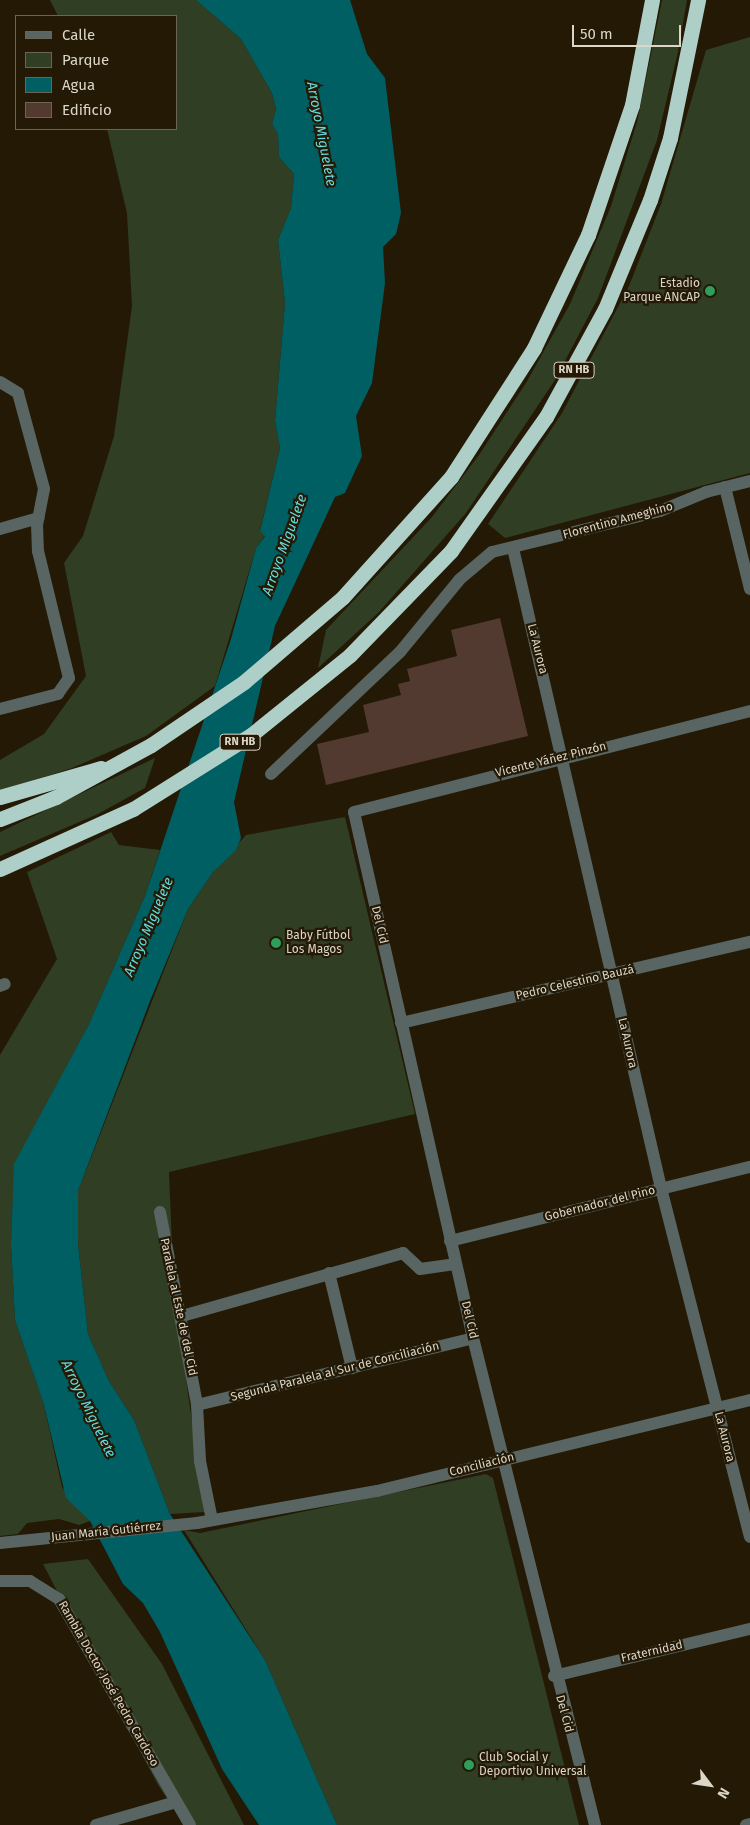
<!DOCTYPE html>
<html>
<head>
<meta charset="utf-8">
<style>
	body { margin:0 }
	#map { position:relative; width:750px; height:1825px; overflow:hidden; background:#231905; font-family:"Fira Sans",sans-serif }
	div>[style] { position:absolute }
	.green>* { inset:0; background:#303e23 }
	.water>* { inset:0; background:#005f62 }
	.building>* { inset:0; background:#523a31 }
	.minor>* { height:12px; margin:-6px; padding:0 6px; transform-origin:6px; border-radius:6px; background:#586562 }
	.highway>* { height:15px; margin:-7.5px; padding:0 7.5px; transform-origin:7.5px; border-radius:7.5px; background:#aecfc7 }
	.dots>* { width:14px; height:14px; translate:-50% -50%; box-sizing:border-box; border:2px solid #231905; border-radius:50% }
	span { translate:-50% -50%; white-space:nowrap; text-align:center; line-height:1.15; -webkit-text-stroke:4.5px #231905; paint-order:stroke }
	.shield-label span { padding:1px 4px; background:#231905; border:1px solid; border-radius:4px; -webkit-text-stroke-width:0 }
	.shield-label { font-size:11px; color:#dcd6c9; font-weight:700 }
	.poi-label { font-size:12px; color:#dcd6c9 }
	.right { translate:-100% -50%; text-align:right }
	.left { translate:0 -50%; text-align:left }
	.street-label { font-size:12px; color:#dcd6c9 }
	.water-label { font-size:14px; color:#64d9de; font-style:italic }
	.legend { position:absolute; left:15px; top:15px; width:162px; height:115px; box-sizing:border-box; background:#231905; border:1px solid #6d6553; margin:0; padding:6px 9px; list-style:none; font-size:15px; color:#dcd6c9 }
	.legend li { display:flex; align-items:center; gap:10px; height:25px }
	.legend b { width:25px; border:1px solid #6d6553 }
	.north { position:absolute; left:685px; top:1760px; width:50px; height:50px; -webkit-text-stroke:4px #231905; paint-order:stroke; rotate:121deg; font-size:14px; font-weight:700; line-height:20px; text-align:center; color:#dcd6c9 }
	.north::after { content:''; display:block; margin:auto; width:18px; height:22px; background:#dcd6c9; clip-path:polygon(50% 0,100% 100%,50% 72%,0 100%) }
	.scale { position:absolute; left:572px; top:25px; width:109px; height:22px; box-sizing:border-box; border:2px solid #dcd6c9; border-top:0; padding-left:6px; font-size:15px; line-height:18px; white-space:nowrap; color:#dcd6c9; -webkit-text-stroke:4px #231905; paint-order:stroke }
</style>
</head>
<body>
<div id="map">
	<div class="green">
		<i style="clip-path:polygon(50px 0,196px 0,241px 39px,272px 93px,276px 109px,272px 124px,278px 134px,279px 157px,294px 174px,291px 208px,278px 240px,285px 303px,275px 421px,280px 448px,260px 530px,265px 535px,256px 548px,215px 686px,146px 736px,72px 768px,0 791px,0 760px,44px 734px,86px 676px,64px 563px,83px 536px,114px 436px,132px 306px,127px 213px,107px 129px,176px 129px,176px 16px,58px 16px)"></i>
		<i style="clip-path:polygon(662px 0,687px 0,678px 52px,657px 140px,598px 298px,555px 380px,466px 513px,379px 612px,318px 668px,326px 630px,432px 517px,479px 455px,526px 383px,570px 304px,611px 206px,637px 122px)"></i>
		<i style="clip-path:polygon(750px 37px,750px 473px,505px 538px,488px 524px,562px 413px,629px 286px,661px 204px,706px 50px)"></i>
		<i style="clip-path:polygon(155px 758px,145px 788px,98px 814px,0 856px,0 832px)"></i>
		<i style="clip-path:polygon(345px 817px,415px 1114px,169px 1172px,174px 1296px,205px 1512px,170px 1514px,134px 1420px,109px 1381px,88px 1334px,78px 1244px,78px 1191px,188px 909px,213px 872px,246px 835px)"></i>
		<i style="clip-path:polygon(111px 832px,119px 845px,160px 850px,145px 896px,89px 1024px,15px 1164px,11px 1245px,15px 1320px,44px 1405px,62px 1487px,90px 1521px,79px 1525px,59px 1519px,27px 1523px,18px 1534px,0 1536px,0 1055px,57px 959px,27px 872px)"></i>
		<i style="clip-path:polygon(486px 1474px,493px 1478px,579px 1825px,337px 1825px,265px 1660px,184px 1530px,200px 1533px)"></i>
		<i style="clip-path:polygon(88px 1559px,162px 1664px,244px 1825px,185px 1825px,158px 1785px,43px 1564px)"></i>
	</div>
	<div class="water">
		<i style="clip-path:polygon(196px 0,350px 0,367px 54px,385px 78px,401px 213px,396px 234px,383px 247px,385px 283px,372px 383px,356px 416px,362px 456px,345px 493px,335px 497px,275px 626px,234px 802px,241px 838px,236px 850px,213px 872px,188px 909px,150px 1001px,78px 1191px,78px 1244px,88px 1334px,109px 1381px,134px 1420px,170px 1514px,265px 1660px,337px 1825px,259px 1825px,222px 1769px,160px 1632px,143px 1603px,123px 1584px,90px 1521px,66px 1498px,44px 1405px,15px 1320px,11px 1245px,14px 1164px,89px 1024px,145px 896px,231px 639px,256px 548px,265px 536px,260px 531px,280px 448px,275px 421px,285px 303px,278px 240px,291px 208px,294px 174px,279px 157px,278px 134px,272px 124px,276px 109px,272px 93px,241px 39px)"></i>
	</div>
	<div class="building">
		<i style="clip-path:polygon(500px 618px,528px 736px,326px 785px,317px 744px,369px 732px,363px 705px,401px 695px,398px 684px,410px 681px,407px 669px,457px 656px,451px 630px)"></i>
	</div>
	<div class="minor">
		<i style="left:0;top:382px;width:21px;rotate:31deg"></i>
		<i style="left:18px;top:393px;width:99px;rotate:74.8deg"></i>
		<i style="left:44px;top:489px;width:36px;rotate:101deg"></i>
		<i style="left:37px;top:524px;width:27px;rotate:88deg"></i>
		<i style="left:38px;top:551px;width:131px;rotate:76.3deg"></i>
		<i style="left:69px;top:678px;width:19px;rotate:125deg"></i>
		<i style="left:58px;top:694px;width:60px;rotate:165.5deg"></i>
		<i style="left:725px;top:487px;width:105px;rotate:76.2deg"></i>
		<i style="left:0;top:529px;width:40px;rotate:-16deg"></i>
		<i style="left:513px;top:548px;width:657px;rotate:76.98deg"></i>
		<i style="left:661px;top:1188px;width:360px;rotate:75.7deg"></i>
		<i style="left:271px;top:774px;width:178px;rotate:-43.4deg"></i>
		<i style="left:400px;top:652px;width:94px;rotate:-50.6deg"></i>
		<i style="left:460px;top:579px;width:42px;rotate:-40.2deg"></i>
		<i style="left:492px;top:552px;width:173px;rotate:-13.7deg"></i>
		<i style="left:660px;top:511px;width:50px;rotate:-22.4deg"></i>
		<i style="left:706px;top:492px;width:45px;rotate:-14deg"></i>
		<i style="left:0;top:986px;width:5px;rotate:-22deg"></i>
		<i style="left:401px;top:1023px;width:358px;rotate:-13.1deg"></i>
		<i style="left:160px;top:1212px;width:197px;rotate:79.1deg"></i>
		<i style="left:197px;top:1405px;width:56px;rotate:86.9deg"></i>
		<i style="left:200px;top:1461px;width:60px;rotate:78.5deg"></i>
		<i style="left:450px;top:1241px;width:309px;rotate:-13.9deg"></i>
		<i style="left:329px;top:1273px;width:98px;rotate:76.4deg"></i>
		<i style="left:182px;top:1316px;width:230px;rotate:-15.9deg"></i>
		<i style="left:403px;top:1253px;width:23px;rotate:43deg"></i>
		<i style="left:420px;top:1269px;width:35px;rotate:-8deg"></i>
		<i style="left:197px;top:1405px;width:284px;rotate:-13.6deg"></i>
		<i style="left:0;top:1543px;width:198px;rotate:-5.8deg"></i>
		<i style="left:197px;top:1523px;width:183px;rotate:-10.1deg"></i>
		<i style="left:377px;top:1491px;width:384px;rotate:-13.7deg"></i>
		<i style="left:0;top:1581px;width:30px"></i>
		<i style="left:30px;top:1581px;width:34px;rotate:32deg"></i>
		<i style="left:59px;top:1599px;width:261px;rotate:59.9deg"></i>
		<i style="left:554px;top:1676px;width:202px;rotate:-13.5deg"></i>
		<i style="left:96px;top:1825px;width:83px;rotate:-16deg"></i>
		<i style="left:595px;top:1825px;width:502px;rotate:-104.06deg"></i>
		<i style="left:473px;top:1338px;width:539px;rotate:-102.75deg"></i>
		<i style="left:354px;top:812px;width:409px;rotate:-14.3deg"></i>
		<i style="left:746px;top:1825px;width:4px;rotate:-14deg"></i>
	</div>
	<div class="highway">
		<i style="left:0;top:797px;width:105px;rotate:-16deg"></i>
		<i style="left:0;top:819px;width:60px;rotate:-21.4deg"></i>
		<i style="left:56px;top:797px;width:108px;rotate:-28.7deg"></i>
		<i style="left:151px;top:745px;width:112px;rotate:-34.1deg"></i>
		<i style="left:244px;top:682px;width:130px;rotate:-40.6deg"></i>
		<i style="left:343px;top:597px;width:161px;rotate:-48deg"></i>
		<i style="left:451px;top:477px;width:153px;rotate:-57.2deg"></i>
		<i style="left:534px;top:348px;width:125px;rotate:-64.5deg"></i>
		<i style="left:588px;top:235px;width:137px;rotate:-71.3deg"></i>
		<i style="left:632px;top:105px;width:107px;rotate:-79.2deg"></i>
		<i style="left:0;top:869px;width:146px;rotate:-24.3deg"></i>
		<i style="left:133px;top:809px;width:139px;rotate:-32.1deg"></i>
		<i style="left:251px;top:735px;width:127px;rotate:-38.9deg"></i>
		<i style="left:350px;top:655px;width:145px;rotate:-45.8deg"></i>
		<i style="left:451px;top:551px;width:164px;rotate:-54.7deg"></i>
		<i style="left:546px;top:417px;width:123px;rotate:-61.4deg"></i>
		<i style="left:605px;top:309px;width:118px;rotate:-67.6deg"></i>
		<i style="left:650px;top:200px;width:65px;rotate:-72.1deg"></i>
		<i style="left:670px;top:138px;width:141px;rotate:-78.5deg"></i>
	</div>
	<div class="dots">
		<i style="left:710px;top:291px;background:#2e9e5b"></i>
		<i style="left:276px;top:943px;background:#2e9e5b"></i>
		<i style="left:469px;top:1765px;background:#2e9e5b"></i>
	</div>
	<div class="shield-label">
		<span style="left:574px;top:370px">RN HB</span>
		<span style="left:240px;top:742px">RN HB</span>
	</div>
	<div class="poi-label">
		<span class="right" style="left:700px;top:291px">Estadio<br>Parque ANCAP</span>
		<span class="left" style="left:286px;top:943px">Baby Fútbol<br>Los Magos</span>
		<span class="left" style="left:479px;top:1765px">Club Social y<br>Deportivo Universal</span>
	</div>
	<div class="street-label">
		<span style="left:618px;top:521px;rotate:-15deg">Florentino Ameghino</span>
		<span style="left:537px;top:649px;rotate:76deg">La Aurora</span>
		<span style="left:551px;top:760px;rotate:-14deg">Vicente Yáñez Pinzón</span>
		<span style="left:379px;top:925px;rotate:77deg">Del Cid</span>
		<span style="left:575px;top:983px;rotate:-13deg">Pedro Celestino Bauzá</span>
		<span style="left:627px;top:1043px;rotate:77deg">La Aurora</span>
		<span style="left:600px;top:1204px;rotate:-14deg">Gobernador del Pino</span>
		<span style="left:178px;top:1307px;rotate:78deg">Paralela al Este de del Cid</span>
		<span style="left:469px;top:1320px;rotate:77deg">Del Cid</span>
		<span style="left:335px;top:1372px;rotate:-14deg">Segunda Paralela al Sur de Conciliación</span>
		<span style="left:724px;top:1437px;rotate:76deg">La Aurora</span>
		<span style="left:482px;top:1465px;rotate:-14deg">Conciliación</span>
		<span style="left:106px;top:1532px;rotate:-6deg">Juan María Gutiérrez</span>
		<span style="left:652px;top:1652px;rotate:-13deg">Fraternidad</span>
		<span style="left:108px;top:1684px;rotate:60deg">Rambla Doctor José Pedro Cardoso</span>
		<span style="left:564px;top:1714px;rotate:75deg">Del Cid</span>
	</div>
	<div class="water-label">
		<span style="left:321px;top:134px;rotate:79deg">Arroyo Miguelete</span>
		<span style="left:285px;top:545px;rotate:-70deg">Arroyo Miguelete</span>
		<span style="left:149px;top:927px;rotate:-67deg">Arroyo Miguelete</span>
		<span style="left:88px;top:1409px;rotate:64deg">Arroyo Miguelete</span>
	</div>
	<ul class="legend">
	<li><b style="height:6px;background:#586562"></b>Calle</li>
	<li><b style="height:14px;background:#303e23"></b>Parque</li>
	<li><b style="height:14px;background:#005f62"></b>Agua</li>
	<li><b style="height:14px;background:#523a31"></b>Edificio</li>
	</ul>
	<div class="north">N</div>
	<div class="scale">50 m</div>
</div>
</body>
</html>
